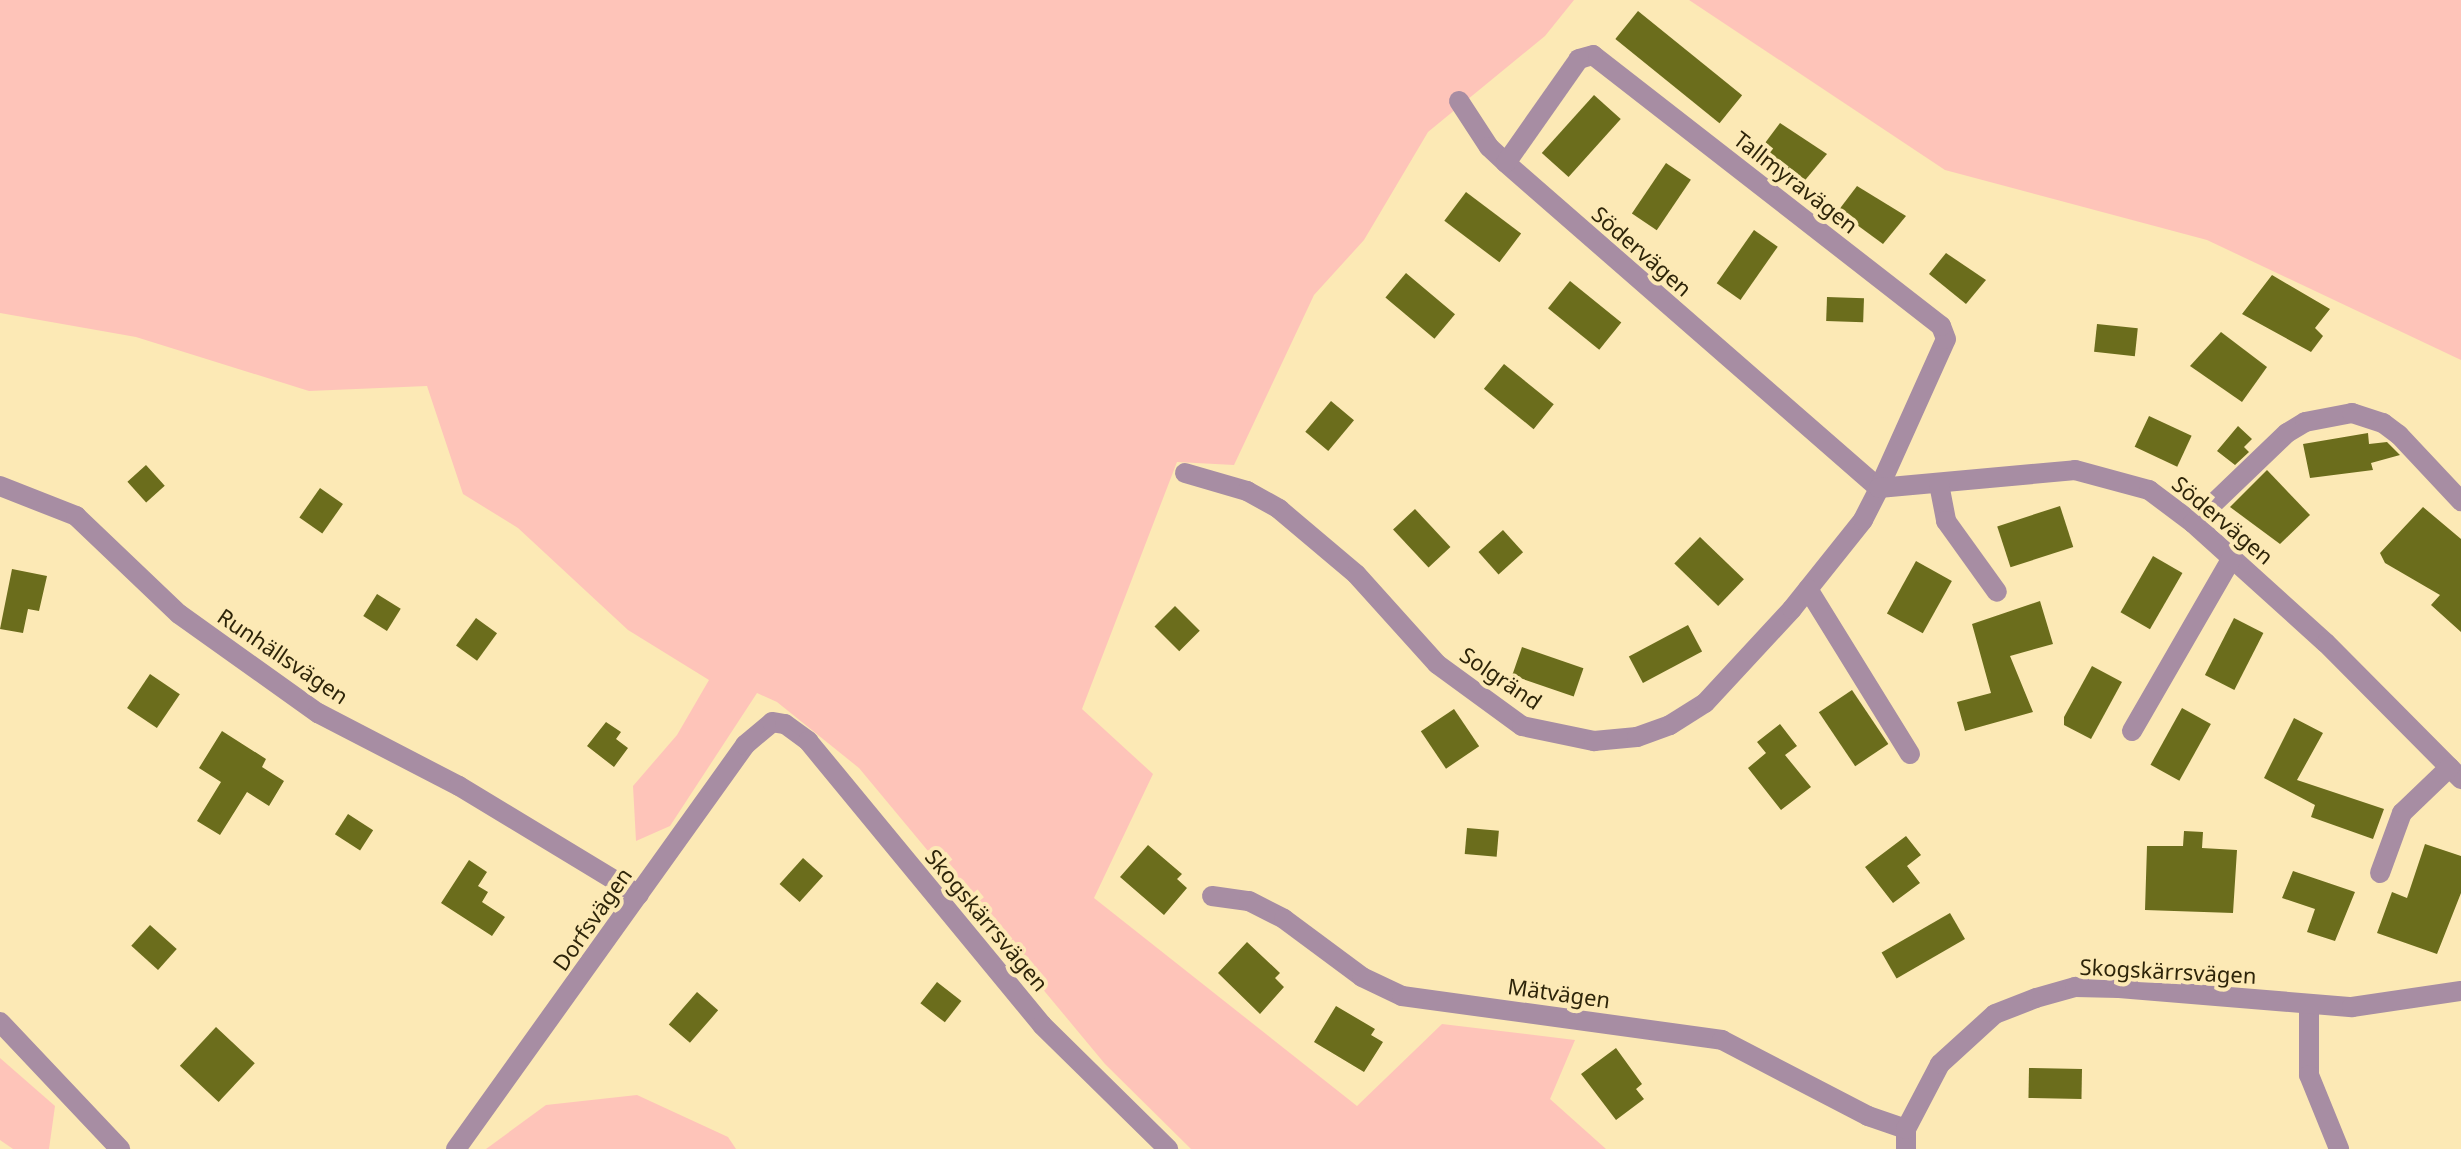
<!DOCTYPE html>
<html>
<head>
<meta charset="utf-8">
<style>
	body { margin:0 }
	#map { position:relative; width:2461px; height:1149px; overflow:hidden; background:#fce9b5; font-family:"Noto Sans",sans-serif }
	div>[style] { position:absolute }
	.green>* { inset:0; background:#fec4b9 }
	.building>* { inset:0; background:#6b6d1c; transform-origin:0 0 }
	.minor>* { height:20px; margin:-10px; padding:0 10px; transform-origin:10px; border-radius:10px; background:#a78da3 }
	span { translate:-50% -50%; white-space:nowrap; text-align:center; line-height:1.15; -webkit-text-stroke:8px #fce9b5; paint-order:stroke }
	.street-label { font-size:22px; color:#2e2509 }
</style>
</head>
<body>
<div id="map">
	<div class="green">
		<i style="clip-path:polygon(0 0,1574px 0,1545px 36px,1428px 132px,1364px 240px,1314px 295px,1234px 465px,1177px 462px,1082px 709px,1153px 774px,1094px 898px,1357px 1106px,1442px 1024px,1575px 1040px,1550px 1099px,1606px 1149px,1191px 1149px,1105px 1064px,859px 768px,777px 702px,757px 693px,670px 826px,636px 841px,633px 786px,677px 735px,709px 680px,628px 630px,518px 528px,463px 494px,427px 386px,309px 391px,136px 337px,0 313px)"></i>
		<i style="clip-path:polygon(1689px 0,2461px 0,2461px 360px,2207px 240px,1945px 170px)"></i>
		<i style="clip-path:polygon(0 1058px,55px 1106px,49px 1149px,13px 1149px,0 1140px)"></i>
		<i style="clip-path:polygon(637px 1095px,728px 1137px,736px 1149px,486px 1149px,546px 1105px)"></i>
	</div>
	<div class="building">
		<i style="left:1638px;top:11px;width:134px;height:36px;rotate:39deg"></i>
		<i style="left:1594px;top:95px;width:36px;height:78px;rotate:42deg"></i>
		<i style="clip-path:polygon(1780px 123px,1827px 154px,1801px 185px,1759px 151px)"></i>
		<i style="left:1666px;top:163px;width:30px;height:61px;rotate:34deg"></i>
		<i style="clip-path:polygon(1857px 186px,1906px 216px,1883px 244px,1838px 211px)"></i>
		<i style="left:1466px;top:192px;width:69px;height:36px;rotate:37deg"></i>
		<i style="left:1754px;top:230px;width:29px;height:65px;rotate:35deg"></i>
		<i style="clip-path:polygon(1946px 253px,1986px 280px,1966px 304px,1929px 274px)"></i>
		<i style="left:1406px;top:273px;width:64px;height:32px;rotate:40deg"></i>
		<i style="clip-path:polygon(2272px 275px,2330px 309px,2315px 328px,2323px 336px,2311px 352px,2242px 314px)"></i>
		<i style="left:1570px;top:281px;width:66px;height:35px;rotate:39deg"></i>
		<i style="left:1827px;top:297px;width:37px;height:24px;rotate:2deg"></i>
		<i style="left:2097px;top:324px;width:41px;height:28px;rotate:6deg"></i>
		<i style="clip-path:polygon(2221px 332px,2267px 367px,2242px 402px,2190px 366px)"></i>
		<i style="left:1504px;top:364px;width:64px;height:32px;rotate:39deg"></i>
		<i style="left:1331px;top:401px;width:30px;height:40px;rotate:40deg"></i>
		<i style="left:2149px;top:416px;width:47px;height:34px;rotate:25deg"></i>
		<i style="clip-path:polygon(2238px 426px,2252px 439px,2244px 447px,2249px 452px,2235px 465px,2217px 451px)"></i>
		<i style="clip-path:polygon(2368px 433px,2369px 444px,2387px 442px,2400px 455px,2371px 463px,2373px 470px,2310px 478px,2303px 444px)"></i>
		<i style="left:146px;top:465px;width:28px;height:25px;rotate:48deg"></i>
		<i style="clip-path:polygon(2267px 470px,2310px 515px,2280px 544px,2230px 507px)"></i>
		<i style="left:320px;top:488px;width:28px;height:36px;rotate:35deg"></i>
		<i style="left:2060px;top:506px;width:43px;height:66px;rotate:72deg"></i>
		<i style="clip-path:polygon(2423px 507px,2461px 539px,2461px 632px,2431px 605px,2440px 595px,2385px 563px,2380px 553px)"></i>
		<i style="left:1415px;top:509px;width:52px;height:30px;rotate:47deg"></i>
		<i style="left:1503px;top:530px;width:30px;height:33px;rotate:48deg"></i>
		<i style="left:1700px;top:537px;width:61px;height:37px;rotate:44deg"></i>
		<i style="left:2153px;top:556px;width:34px;height:65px;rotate:30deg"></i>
		<i style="left:1916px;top:561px;width:41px;height:60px;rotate:29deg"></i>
		<i style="clip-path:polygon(12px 569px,47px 576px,39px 611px,28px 609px,23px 633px,0 629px)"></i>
		<i style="left:377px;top:594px;width:28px;height:26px;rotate:32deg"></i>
		<i style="clip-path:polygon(2040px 601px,2053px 644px,2010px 656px,2033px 712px,1965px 731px,1957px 702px,1991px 693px,1972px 624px)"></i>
		<i style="left:1175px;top:606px;width:35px;height:29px;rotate:45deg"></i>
		<i style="left:476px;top:618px;width:26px;height:34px;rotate:36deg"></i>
		<i style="left:2234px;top:618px;width:33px;height:64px;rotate:27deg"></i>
		<i style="left:1688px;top:625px;width:30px;height:67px;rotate:62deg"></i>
		<i style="left:1522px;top:647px;width:65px;height:30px;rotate:19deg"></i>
		<i style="clip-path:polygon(2092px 666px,2122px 682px,2091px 739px,2064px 725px,2064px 717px)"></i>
		<i style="left:150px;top:674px;width:36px;height:41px;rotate:34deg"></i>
		<i style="left:1852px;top:690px;width:65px;height:40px;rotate:56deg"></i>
		<i style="left:2182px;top:708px;width:33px;height:65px;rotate:29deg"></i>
		<i style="left:1454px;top:709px;width:45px;height:40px;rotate:56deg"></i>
		<i style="clip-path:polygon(2294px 718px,2323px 733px,2297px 780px,2384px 809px,2373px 839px,2311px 817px,2315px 805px,2264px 778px)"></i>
		<i style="clip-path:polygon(606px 722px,621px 732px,616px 739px,628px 748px,614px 767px,587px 746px)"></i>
		<i style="clip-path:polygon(1780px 724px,1797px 746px,1785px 755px,1811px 787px,1781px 810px,1748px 768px,1766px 753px,1757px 742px)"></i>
		<i style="clip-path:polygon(222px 731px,266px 759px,262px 767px,284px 781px,269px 806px,247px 792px,220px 835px,197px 821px,221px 782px,199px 768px)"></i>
		<i style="left:348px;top:814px;width:30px;height:24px;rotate:33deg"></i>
		<i style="left:1467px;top:828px;width:32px;height:26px;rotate:5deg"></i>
		<i style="clip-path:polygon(2184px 831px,2203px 832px,2202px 848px,2237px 850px,2233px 913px,2145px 910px,2147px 846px,2183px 846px)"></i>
		<i style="clip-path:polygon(1906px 836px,1921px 855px,1907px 866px,1920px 883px,1893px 903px,1865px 867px)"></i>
		<i style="clip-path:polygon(2425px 844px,2461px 856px,2461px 893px,2437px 954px,2377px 933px,2392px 892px,2407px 898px)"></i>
		<i style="clip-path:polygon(1148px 845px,1182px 874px,1177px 879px,1187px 888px,1164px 915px,1120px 877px)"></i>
		<i style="left:803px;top:858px;width:27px;height:35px;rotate:42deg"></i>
		<i style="clip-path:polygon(469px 860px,487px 872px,478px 886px,488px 892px,482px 902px,505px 917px,492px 936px,441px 903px)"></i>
		<i style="clip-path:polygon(2293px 871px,2355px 892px,2335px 941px,2307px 932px,2315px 909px,2282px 898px)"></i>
		<i style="left:1950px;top:913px;width:30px;height:79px;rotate:60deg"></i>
		<i style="left:150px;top:925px;width:36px;height:28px;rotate:42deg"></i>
		<i style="clip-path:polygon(1247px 942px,1280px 973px,1275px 978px,1284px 987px,1260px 1014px,1218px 973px)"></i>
		<i style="left:937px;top:982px;width:31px;height:27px;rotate:38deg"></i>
		<i style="left:697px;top:992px;width:28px;height:43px;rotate:41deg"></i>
		<i style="clip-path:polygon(1336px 1006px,1375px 1029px,1371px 1035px,1383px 1042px,1364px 1072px,1314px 1042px)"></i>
		<i style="left:216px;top:1027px;width:53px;height:53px;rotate:43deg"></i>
		<i style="clip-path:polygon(1616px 1048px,1642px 1084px,1636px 1089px,1644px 1099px,1616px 1120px,1581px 1074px)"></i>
		<i style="left:2029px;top:1068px;width:53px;height:30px;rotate:1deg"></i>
	</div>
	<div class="minor">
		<i style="left:1459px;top:101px;width:55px;rotate:56.9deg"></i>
		<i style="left:1489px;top:147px;width:23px;rotate:43deg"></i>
		<i style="left:1506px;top:163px;width:495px;rotate:41.1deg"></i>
		<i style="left:1879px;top:488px;width:163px;rotate:-65.8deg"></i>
		<i style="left:1946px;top:339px;width:14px;rotate:-111deg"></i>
		<i style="left:1941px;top:326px;width:441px;rotate:-142.1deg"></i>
		<i style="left:1593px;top:55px;width:15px;rotate:164deg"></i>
		<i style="left:1579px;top:59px;width:127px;rotate:125.1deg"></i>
		<i style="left:1185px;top:473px;width:65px;rotate:16.2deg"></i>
		<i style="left:1247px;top:491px;width:37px;rotate:29deg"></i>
		<i style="left:1279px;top:509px;width:101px;rotate:40.2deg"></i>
		<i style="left:1356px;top:574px;width:121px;rotate:48deg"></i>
		<i style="left:1437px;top:664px;width:105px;rotate:36.1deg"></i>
		<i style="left:1522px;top:726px;width:74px;rotate:11.8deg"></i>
		<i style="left:1594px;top:741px;width:43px;rotate:-5.3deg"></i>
		<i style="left:1637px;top:737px;width:35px;rotate:-20deg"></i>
		<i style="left:1670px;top:725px;width:41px;rotate:-32.2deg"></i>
		<i style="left:1705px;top:703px;width:128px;rotate:-47.2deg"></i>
		<i style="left:1792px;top:609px;width:114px;rotate:-51.4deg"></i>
		<i style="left:1863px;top:520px;width:36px;rotate:-63deg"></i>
		<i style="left:1879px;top:488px;width:197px;rotate:-5.2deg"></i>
		<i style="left:2075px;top:470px;width:77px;rotate:15.1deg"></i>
		<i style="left:2149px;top:490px;width:55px;rotate:36.9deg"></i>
		<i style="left:2193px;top:523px;width:179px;rotate:42.1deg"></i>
		<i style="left:2326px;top:643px;width:192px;rotate:45.2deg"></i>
		<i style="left:1939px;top:484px;width:38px;rotate:79deg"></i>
		<i style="left:1946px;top:521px;width:87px;rotate:54.3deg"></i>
		<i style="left:0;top:486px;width:82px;rotate:21.5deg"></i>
		<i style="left:76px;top:516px;width:142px;rotate:43.6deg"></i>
		<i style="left:179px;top:614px;width:171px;rotate:35.5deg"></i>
		<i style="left:318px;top:713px;width:159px;rotate:27.4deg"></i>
		<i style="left:459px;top:786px;width:210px;rotate:31.2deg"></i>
		<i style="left:2193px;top:523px;width:130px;rotate:-43.8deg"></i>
		<i style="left:2287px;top:433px;width:21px;rotate:-31deg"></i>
		<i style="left:2305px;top:422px;width:48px;rotate:-10.8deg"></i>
		<i style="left:2352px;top:413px;width:33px;rotate:18deg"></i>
		<i style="left:2383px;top:423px;width:20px;rotate:37deg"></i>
		<i style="left:2399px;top:435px;width:91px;rotate:46.8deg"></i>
		<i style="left:1808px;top:589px;width:194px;rotate:58.3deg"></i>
		<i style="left:2132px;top:731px;width:200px;rotate:-60deg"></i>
		<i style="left:2380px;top:873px;width:64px;rotate:-69.9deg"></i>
		<i style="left:2402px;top:813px;width:66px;rotate:-43.8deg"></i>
		<i style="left:1212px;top:896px;width:37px;rotate:8deg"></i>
		<i style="left:1249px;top:901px;width:39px;rotate:27deg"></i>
		<i style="left:1284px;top:919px;width:97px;rotate:36.6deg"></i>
		<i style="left:1362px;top:977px;width:44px;rotate:25.4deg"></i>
		<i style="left:1402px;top:996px;width:323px;rotate:7.8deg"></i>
		<i style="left:1722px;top:1040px;width:165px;rotate:27.5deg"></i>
		<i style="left:1868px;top:1116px;width:40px;rotate:18.9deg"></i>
		<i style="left:2309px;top:1005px;width:70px;rotate:90deg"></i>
		<i style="left:2309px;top:1075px;width:80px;rotate:67.9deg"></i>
		<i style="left:0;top:1022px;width:175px;rotate:46.6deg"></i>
		<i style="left:456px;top:1149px;width:497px;rotate:-54.4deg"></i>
		<i style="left:745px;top:745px;width:35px;rotate:-40deg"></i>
		<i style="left:772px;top:722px;width:13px;rotate:9deg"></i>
		<i style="left:785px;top:724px;width:29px;rotate:36deg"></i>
		<i style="left:808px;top:741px;width:368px;rotate:50.5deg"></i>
		<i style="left:1042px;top:1025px;width:177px;rotate:44.5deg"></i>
		<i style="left:1906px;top:1149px;width:20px;rotate:-90deg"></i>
		<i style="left:1906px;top:1129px;width:73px;rotate:-62.4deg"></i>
		<i style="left:1940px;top:1064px;width:74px;rotate:-42.3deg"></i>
		<i style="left:1995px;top:1014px;width:44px;rotate:-21.3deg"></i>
		<i style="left:2036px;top:998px;width:41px;rotate:-15.8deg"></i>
		<i style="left:2075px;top:987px;width:44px;rotate:1.3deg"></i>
		<i style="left:2119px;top:988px;width:234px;rotate:4.7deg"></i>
		<i style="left:2352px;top:1007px;width:110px;rotate:-8.4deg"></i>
	</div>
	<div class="street-label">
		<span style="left:1796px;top:182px;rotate:38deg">Tallmyravägen</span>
		<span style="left:1642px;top:251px;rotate:41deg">Södervägen</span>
		<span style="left:2223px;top:520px;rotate:40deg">Södervägen</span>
		<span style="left:283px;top:656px;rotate:34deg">Runhällsvägen</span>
		<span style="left:1501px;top:678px;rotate:34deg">Solgränd</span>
		<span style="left:592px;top:919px;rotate:-55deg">Dorfsvägen</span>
		<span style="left:987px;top:920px;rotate:50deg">Skogskärrsvägen</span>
		<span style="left:2168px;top:971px;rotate:3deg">Skogskärrsvägen</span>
		<span style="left:1559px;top:993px;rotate:8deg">Mätvägen</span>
	</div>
</div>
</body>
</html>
